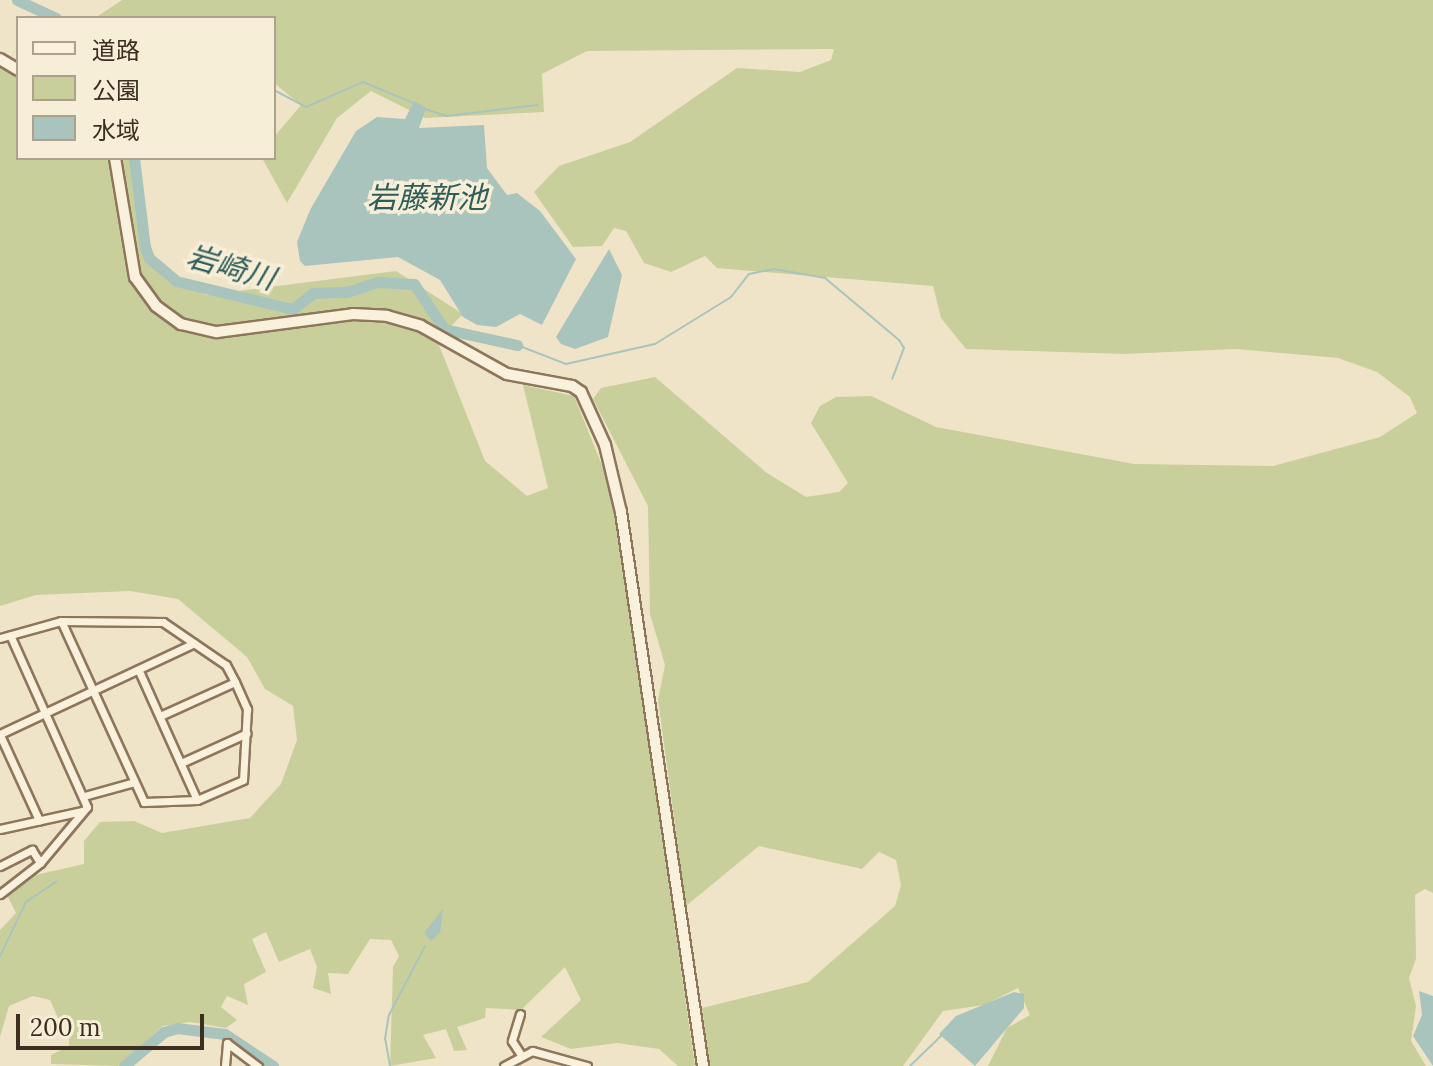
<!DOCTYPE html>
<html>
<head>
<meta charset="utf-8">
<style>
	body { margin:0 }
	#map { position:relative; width:1433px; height:1066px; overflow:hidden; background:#f0e4c8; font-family:Lora,"Noto Sans JP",serif }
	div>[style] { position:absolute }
	.green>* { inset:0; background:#c9cf9b }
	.water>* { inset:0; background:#a9c4bc }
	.stream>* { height:2px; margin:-1px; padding:0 1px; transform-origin:1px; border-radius:1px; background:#a9c4bc }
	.river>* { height:11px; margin:-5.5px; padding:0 5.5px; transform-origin:5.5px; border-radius:5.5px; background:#a9c4bc }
	.roads { filter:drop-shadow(2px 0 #8d765c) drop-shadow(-2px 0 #8d765c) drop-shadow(0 2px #8d765c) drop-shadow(0 -2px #8d765c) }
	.street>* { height:7px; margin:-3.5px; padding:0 3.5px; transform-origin:3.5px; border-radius:3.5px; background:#faf1dc }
	.secondary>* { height:10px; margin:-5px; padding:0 5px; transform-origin:5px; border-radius:5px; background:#faf1dc }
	span { translate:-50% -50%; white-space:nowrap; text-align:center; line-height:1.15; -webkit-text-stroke:7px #f7eed8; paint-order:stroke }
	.water-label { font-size:30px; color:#2f5d5a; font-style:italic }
	.legend { position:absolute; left:16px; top:16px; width:260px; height:144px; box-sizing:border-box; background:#f7eed8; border:2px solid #ada18e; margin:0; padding:10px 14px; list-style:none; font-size:24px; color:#3d2e20 }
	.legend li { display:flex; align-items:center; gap:16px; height:40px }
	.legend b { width:40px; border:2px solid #ada18e }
	.scale { position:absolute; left:16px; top:1014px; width:188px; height:36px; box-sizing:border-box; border:4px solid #3d2e20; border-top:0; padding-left:10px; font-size:24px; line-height:28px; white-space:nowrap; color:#3d2e20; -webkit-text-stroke:6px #f7eed8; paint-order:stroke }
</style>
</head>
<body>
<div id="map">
	<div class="green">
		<i style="clip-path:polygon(122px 0,1433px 0,1433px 893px,1425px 889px,1415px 895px,1416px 959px,1409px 978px,1416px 1006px,1411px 1041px,1426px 1066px,988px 1066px,1007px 1028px,1030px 1015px,1018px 988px,984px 1005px,943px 1011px,903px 1066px,710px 1066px,702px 1008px,808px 982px,895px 906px,901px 885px,896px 860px,879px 852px,862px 869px,759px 846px,686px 906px,658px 700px,665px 665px,650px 614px,648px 506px,593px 399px,601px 388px,655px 377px,767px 473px,806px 497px,839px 492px,848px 483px,811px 423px,820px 406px,836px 397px,871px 396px,936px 427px,1134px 464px,1273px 466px,1380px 437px,1417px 413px,1410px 397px,1377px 372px,1338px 358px,1236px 349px,1124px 354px,966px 349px,941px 318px,933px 286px,717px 268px,705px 256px,671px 272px,644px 263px,626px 231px,614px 228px,602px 246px,573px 247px,534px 192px,559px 166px,630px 142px,737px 68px,800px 72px,831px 60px,834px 49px,587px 51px,542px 74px,544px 112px,425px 118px,371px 91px,337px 118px,287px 203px,262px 158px,274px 158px,274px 137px,301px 105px,274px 83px,274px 18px,95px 18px)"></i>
		<i style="clip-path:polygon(16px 60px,18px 158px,138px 158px,148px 241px,158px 269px,169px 281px,207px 295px,396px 271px,463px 314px,437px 340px,485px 461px,527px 496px,548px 488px,523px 385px,574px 396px,612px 490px,695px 1066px,678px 1066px,659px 1049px,617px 1043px,571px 1049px,541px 1037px,581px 1000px,565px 967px,521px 1010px,486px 1008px,485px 1018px,457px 1027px,467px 1050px,454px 1051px,446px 1029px,423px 1035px,436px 1058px,390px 1066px,393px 967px,399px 956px,391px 940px,370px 939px,348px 974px,328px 973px,331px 994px,313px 988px,317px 967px,310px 949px,279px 962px,266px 932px,252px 939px,266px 972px,244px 984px,248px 1005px,227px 996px,221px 1007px,237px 1020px,226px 1028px,190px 1022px,163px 1026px,118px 1066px,51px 1064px,51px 1055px,69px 1046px,69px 1026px,58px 1018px,50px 1000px,33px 996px,9px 1006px,0 1037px,0 930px,16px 913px,7px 895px,31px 876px,84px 864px,84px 841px,100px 822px,134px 821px,162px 833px,250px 818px,281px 784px,297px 740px,293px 706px,265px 689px,247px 657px,178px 599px,130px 591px,36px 595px,0 606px,0 66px)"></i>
	</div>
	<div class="water">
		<i style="clip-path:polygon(414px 101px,426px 108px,419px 128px,484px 125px,487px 168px,507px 195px,517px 193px,540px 211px,576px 259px,542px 325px,520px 314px,496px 327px,477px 325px,463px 317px,440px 280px,398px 257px,305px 266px,300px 261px,297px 242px,310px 210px,356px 131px,377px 117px,405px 119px)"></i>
		<i style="clip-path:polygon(609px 249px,622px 275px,608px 337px,575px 349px,561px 344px,556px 337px)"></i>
		<i style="clip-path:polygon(443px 909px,440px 933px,431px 941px,424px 933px)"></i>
		<i style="clip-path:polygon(1419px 991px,1433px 996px,1433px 1066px,1413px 1036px,1422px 1015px)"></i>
		<i style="clip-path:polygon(1014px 992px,1024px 994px,1024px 1008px,975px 1066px,939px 1034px,956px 1016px)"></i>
	</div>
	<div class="stream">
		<i style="left:274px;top:90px;width:36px;rotate:28deg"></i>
		<i style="left:306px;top:107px;width:62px;rotate:-23.7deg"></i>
		<i style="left:363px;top:82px;width:57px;rotate:22.5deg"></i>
		<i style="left:425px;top:109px;width:23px;rotate:18deg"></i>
		<i style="left:447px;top:116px;width:91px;rotate:-7deg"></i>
		<i style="left:517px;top:345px;width:53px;rotate:21.2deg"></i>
		<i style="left:566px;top:364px;width:91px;rotate:-12.7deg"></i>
		<i style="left:655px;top:344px;width:89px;rotate:-31.7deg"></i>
		<i style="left:731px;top:297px;width:29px;rotate:-52deg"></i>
		<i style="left:749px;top:274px;width:25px;rotate:-11deg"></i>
		<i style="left:774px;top:269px;width:52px;rotate:10deg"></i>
		<i style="left:825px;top:278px;width:97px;rotate:40deg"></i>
		<i style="left:899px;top:340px;width:9px;rotate:58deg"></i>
		<i style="left:904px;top:348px;width:33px;rotate:111deg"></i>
		<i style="left:0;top:956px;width:60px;rotate:-64.3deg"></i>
		<i style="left:26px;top:902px;width:37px;rotate:-34deg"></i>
		<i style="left:390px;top:1066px;width:27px;rotate:-100deg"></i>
		<i style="left:385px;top:1039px;width:24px;rotate:-81deg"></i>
		<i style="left:389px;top:1015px;width:78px;rotate:-62.4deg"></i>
		<i style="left:910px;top:1066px;width:45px;rotate:-44.1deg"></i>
	</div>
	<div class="river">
		<i style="left:17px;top:0;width:43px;rotate:24.8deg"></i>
		<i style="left:134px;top:158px;width:90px;rotate:83deg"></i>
		<i style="left:145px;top:247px;width:12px;rotate:70deg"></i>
		<i style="left:149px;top:258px;width:35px;rotate:40deg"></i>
		<i style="left:176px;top:281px;width:120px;rotate:13.5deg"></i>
		<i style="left:293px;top:309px;width:26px;rotate:-39deg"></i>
		<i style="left:313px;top:293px;width:34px;rotate:-2deg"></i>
		<i style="left:347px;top:292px;width:33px;rotate:-18deg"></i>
		<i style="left:378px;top:282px;width:36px;rotate:3deg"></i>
		<i style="left:414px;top:284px;width:54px;rotate:56.3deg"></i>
		<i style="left:444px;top:329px;width:75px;rotate:12.4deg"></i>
		<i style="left:124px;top:1066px;width:52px;rotate:-40.4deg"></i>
		<i style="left:164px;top:1032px;width:14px;rotate:-17deg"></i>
		<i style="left:177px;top:1028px;width:48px;rotate:7.1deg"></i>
		<i style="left:225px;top:1034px;width:58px;rotate:33.7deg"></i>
	</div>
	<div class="roads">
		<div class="street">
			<i style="left:0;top:638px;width:63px;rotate:-15.6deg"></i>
			<i style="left:61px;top:621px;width:102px;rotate:0.6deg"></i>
			<i style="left:163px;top:622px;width:76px;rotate:34.3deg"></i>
			<i style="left:226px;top:665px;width:19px;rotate:62deg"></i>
			<i style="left:235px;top:682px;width:30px;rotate:66deg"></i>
			<i style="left:247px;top:709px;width:71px;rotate:93.2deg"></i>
			<i style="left:243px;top:780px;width:50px;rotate:156.5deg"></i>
			<i style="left:197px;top:800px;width:53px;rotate:177.8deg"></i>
			<i style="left:144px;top:802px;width:199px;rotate:-114.6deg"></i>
			<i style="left:139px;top:671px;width:141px;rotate:65.8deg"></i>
			<i style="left:160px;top:716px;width:82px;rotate:-24.4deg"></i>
			<i style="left:0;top:734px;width:214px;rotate:-25.1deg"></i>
			<i style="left:0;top:735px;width:94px;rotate:65.4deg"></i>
			<i style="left:181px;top:763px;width:72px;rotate:-24.4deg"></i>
			<i style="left:84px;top:796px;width:52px;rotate:-15.6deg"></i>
			<i style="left:0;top:829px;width:84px;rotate:-12.4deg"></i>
			<i style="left:0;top:866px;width:36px;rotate:-27deg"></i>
			<i style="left:32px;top:850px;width:15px;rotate:58deg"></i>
			<i style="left:0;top:894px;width:51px;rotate:-37.8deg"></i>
			<i style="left:40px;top:863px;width:73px;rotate:-50deg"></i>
			<i style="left:87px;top:807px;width:188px;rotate:-114.1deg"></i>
			<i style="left:520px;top:1014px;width:28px;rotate:107deg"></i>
			<i style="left:512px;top:1041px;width:17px;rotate:57deg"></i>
			<i style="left:225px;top:1066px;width:23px;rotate:-85deg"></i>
			<i style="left:227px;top:1043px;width:39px;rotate:37deg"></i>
			<i style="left:504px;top:1066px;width:32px;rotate:-28deg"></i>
			<i style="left:532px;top:1051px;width:57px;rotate:15.3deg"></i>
		</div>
		<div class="secondary">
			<i style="left:0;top:59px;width:21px;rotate:31deg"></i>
			<i style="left:115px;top:158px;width:121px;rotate:80.5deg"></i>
			<i style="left:135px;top:277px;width:36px;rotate:54deg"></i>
			<i style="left:156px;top:306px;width:31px;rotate:36deg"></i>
			<i style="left:181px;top:324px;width:37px;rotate:13deg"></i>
			<i style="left:217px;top:332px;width:137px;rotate:-7.5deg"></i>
			<i style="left:353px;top:314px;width:34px;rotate:3deg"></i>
			<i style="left:387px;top:316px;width:35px;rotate:16deg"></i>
			<i style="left:421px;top:326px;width:98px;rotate:29.2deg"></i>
			<i style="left:507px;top:374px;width:66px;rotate:10.5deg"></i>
			<i style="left:572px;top:386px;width:11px;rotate:34deg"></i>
			<i style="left:581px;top:392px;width:58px;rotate:65.6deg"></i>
			<i style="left:605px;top:445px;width:69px;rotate:76.6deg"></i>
			<i style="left:621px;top:512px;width:560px;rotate:81.58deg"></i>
		</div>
	</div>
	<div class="water-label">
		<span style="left:427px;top:197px">岩藤新池</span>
		<span style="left:231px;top:267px;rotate:16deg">岩崎川</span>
	</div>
	<ul class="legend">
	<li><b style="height:10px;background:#faf1dc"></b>道路</li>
	<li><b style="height:22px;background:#c9cf9b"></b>公園</li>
	<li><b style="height:22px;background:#a9c4bc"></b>水域</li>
	</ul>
	<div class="scale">200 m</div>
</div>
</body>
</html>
